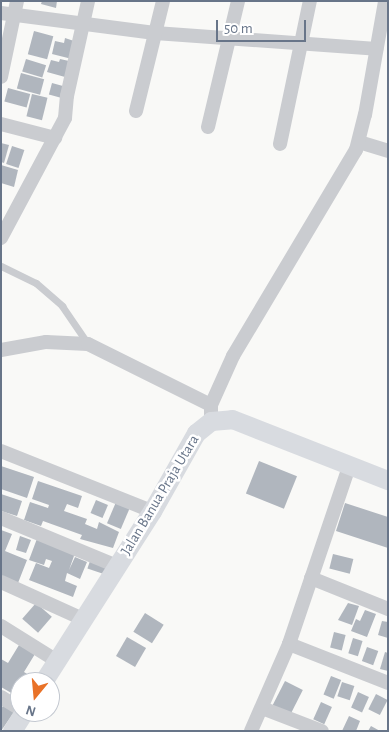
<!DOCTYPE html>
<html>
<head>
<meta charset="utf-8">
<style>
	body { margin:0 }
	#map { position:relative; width:389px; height:732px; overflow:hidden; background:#f9f9f7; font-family:"Alegreya Sans",sans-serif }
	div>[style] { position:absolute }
	.building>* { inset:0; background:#b0b6be; transform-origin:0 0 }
	.lane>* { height:7px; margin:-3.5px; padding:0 3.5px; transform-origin:3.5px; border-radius:3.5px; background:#caccd0 }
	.street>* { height:14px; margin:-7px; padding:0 7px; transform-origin:7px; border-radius:7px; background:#caccd0 }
	.secondary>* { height:19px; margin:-9.5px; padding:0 9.5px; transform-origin:9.5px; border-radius:9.5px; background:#d8dbe0 }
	span { translate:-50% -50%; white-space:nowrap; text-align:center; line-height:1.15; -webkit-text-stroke:5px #fff; paint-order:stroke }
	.street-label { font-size:15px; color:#687589 }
	.frame { position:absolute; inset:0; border:2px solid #687589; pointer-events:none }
	.north { position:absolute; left:10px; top:672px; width:50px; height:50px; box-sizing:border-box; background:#fff; border:1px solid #c3c8d0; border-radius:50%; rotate:197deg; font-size:14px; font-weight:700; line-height:20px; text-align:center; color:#687589 }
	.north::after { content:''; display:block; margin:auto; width:18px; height:22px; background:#e97228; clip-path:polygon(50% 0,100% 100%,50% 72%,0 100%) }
	.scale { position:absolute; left:216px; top:20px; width:90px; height:22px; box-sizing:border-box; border:2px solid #687589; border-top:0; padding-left:6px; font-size:15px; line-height:18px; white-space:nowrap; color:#687589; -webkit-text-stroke:4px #fff; paint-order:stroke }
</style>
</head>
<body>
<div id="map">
	<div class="building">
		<i style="clip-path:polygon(42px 1px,57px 1px,56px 8px,41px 4px)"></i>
		<i style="left:34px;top:31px;width:20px;height:24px;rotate:15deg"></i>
		<i style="clip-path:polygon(65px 38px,77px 42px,72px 59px,52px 54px,55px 41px,64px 43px)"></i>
		<i style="left:26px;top:59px;width:21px;height:13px;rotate:17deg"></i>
		<i style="clip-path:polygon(60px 59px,69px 61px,65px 77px,47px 72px,51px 60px,59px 62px)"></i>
		<i style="left:21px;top:73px;width:24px;height:16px;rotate:15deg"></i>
		<i style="left:52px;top:83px;width:16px;height:12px;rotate:15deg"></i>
		<i style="left:8px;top:88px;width:23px;height:14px;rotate:15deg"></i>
		<i style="left:32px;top:94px;width:16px;height:23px;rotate:14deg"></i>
		<i style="clip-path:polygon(1px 143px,9px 145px,4px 163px,1px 162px)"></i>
		<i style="left:12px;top:146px;width:13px;height:19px;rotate:18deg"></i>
		<i style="clip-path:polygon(1px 165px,18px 170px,14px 187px,1px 183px)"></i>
		<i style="left:259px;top:461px;width:41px;height:35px;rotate:22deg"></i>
		<i style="clip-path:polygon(1px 466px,34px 477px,27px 498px,1px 489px)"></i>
		<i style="clip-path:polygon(38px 481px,82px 496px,78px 508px,67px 504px,64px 511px,87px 519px,85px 524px,97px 529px,99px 522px,119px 532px,113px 548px,80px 539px,82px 535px,43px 521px,41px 526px,24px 520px,30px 502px,48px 508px,49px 505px,32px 499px)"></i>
		<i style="clip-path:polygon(1px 494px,22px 501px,17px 516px,1px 511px)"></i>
		<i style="left:96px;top:500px;width:13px;height:14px;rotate:23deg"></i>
		<i style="left:116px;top:502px;width:15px;height:23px;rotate:23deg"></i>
		<i style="clip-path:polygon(345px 503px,388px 517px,388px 548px,336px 531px)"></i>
		<i style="clip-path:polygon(1px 530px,12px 534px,5px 551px,27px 560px,18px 583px,1px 577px)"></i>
		<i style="clip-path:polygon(20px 536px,31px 540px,26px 553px,16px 550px)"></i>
		<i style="clip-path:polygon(38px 536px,75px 553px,69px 570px,75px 557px,87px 562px,80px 579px,67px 573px,65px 581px,77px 586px,73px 597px,29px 580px,36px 563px,49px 568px,52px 561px,46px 559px,44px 565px,29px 560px)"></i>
		<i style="left:333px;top:554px;width:21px;height:15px;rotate:14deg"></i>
		<i style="left:91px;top:558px;width:18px;height:11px;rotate:19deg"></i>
		<i style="left:36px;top:603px;width:21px;height:21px;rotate:41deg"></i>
		<i style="clip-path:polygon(348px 603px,359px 606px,352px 625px,338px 620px)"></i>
		<i style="clip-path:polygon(365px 610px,376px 614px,367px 637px,351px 631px,356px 619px,360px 621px)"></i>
		<i style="left:145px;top:613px;width:22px;height:22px;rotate:32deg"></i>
		<i style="clip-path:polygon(382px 621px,388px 622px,388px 638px,378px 635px)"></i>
		<i style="left:334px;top:632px;width:12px;height:16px;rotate:14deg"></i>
		<i style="left:127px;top:637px;width:22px;height:22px;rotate:30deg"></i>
		<i style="left:353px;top:638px;width:10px;height:16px;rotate:17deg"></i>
		<i style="clip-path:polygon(19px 645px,35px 654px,24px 672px,35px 679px,33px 682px,20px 682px,20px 698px,1px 687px,1px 659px,8px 663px)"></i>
		<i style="left:367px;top:647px;width:12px;height:15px;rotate:20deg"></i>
		<i style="clip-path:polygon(385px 652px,388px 653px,388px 671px,380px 669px)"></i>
		<i style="left:331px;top:676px;width:11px;height:20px;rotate:22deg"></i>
		<i style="left:285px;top:681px;width:20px;height:29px;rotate:27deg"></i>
		<i style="left:342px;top:682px;width:13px;height:15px;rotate:18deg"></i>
		<i style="left:358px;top:692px;width:12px;height:17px;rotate:24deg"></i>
		<i style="left:376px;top:694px;width:13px;height:17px;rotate:27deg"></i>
		<i style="clip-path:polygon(6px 701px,17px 708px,1px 731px,1px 709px)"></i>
		<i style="left:321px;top:702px;width:12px;height:19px;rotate:24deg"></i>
		<i style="clip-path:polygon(349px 716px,360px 721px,356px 731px,342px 731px)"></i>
		<i style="clip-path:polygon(371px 726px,380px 731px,368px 731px)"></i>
	</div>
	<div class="lane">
		<i style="left:1px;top:266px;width:39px;rotate:26deg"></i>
		<i style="left:36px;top:283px;width:35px;rotate:41deg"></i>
		<i style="left:62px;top:306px;width:46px;rotate:55.6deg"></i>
	</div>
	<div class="street">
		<i style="left:1px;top:13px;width:155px;rotate:7.4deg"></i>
		<i style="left:155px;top:33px;width:222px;rotate:4.1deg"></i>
		<i style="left:1px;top:77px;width:78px;rotate:-78.1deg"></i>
		<i style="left:136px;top:111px;width:113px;rotate:-76.2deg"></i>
		<i style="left:1px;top:124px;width:56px;rotate:14.5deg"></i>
		<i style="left:208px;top:127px;width:130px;rotate:-76.6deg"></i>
		<i style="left:359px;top:142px;width:30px;rotate:17deg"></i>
		<i style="left:280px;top:144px;width:146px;rotate:-78.2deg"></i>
		<i style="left:1px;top:238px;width:136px;rotate:-61.9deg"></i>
		<i style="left:65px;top:118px;width:22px;rotate:-85deg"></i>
		<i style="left:67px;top:96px;width:97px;rotate:-77.5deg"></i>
		<i style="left:1px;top:350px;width:46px;rotate:-10.1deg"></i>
		<i style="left:46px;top:342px;width:42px;rotate:2.7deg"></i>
		<i style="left:88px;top:344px;width:137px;rotate:26.4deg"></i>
		<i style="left:211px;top:421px;width:16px;rotate:-90deg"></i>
		<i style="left:211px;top:405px;width:54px;rotate:-65.8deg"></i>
		<i style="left:233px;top:356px;width:240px;rotate:-59.2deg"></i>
		<i style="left:356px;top:150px;width:36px;rotate:-76deg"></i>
		<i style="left:365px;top:115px;width:116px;rotate:-80deg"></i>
		<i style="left:1px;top:451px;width:162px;rotate:21.7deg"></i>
		<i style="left:1px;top:518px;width:126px;rotate:22.5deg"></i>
		<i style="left:311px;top:578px;width:83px;rotate:21.9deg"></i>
		<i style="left:1px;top:582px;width:90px;rotate:24.3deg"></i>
		<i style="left:1px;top:626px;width:66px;rotate:32deg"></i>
		<i style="left:289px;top:644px;width:106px;rotate:21.5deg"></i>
		<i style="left:1px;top:697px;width:22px;rotate:32deg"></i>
		<i style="left:262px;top:708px;width:64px;rotate:21deg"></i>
		<i style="left:251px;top:731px;width:95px;rotate:-66.4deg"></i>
		<i style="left:289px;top:644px;width:187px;rotate:-71.3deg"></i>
	</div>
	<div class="secondary">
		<i style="left:43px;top:682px;width:203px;rotate:-57.5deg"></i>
		<i style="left:152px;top:511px;width:90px;rotate:-60.6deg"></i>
		<i style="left:196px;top:433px;width:19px;rotate:-39deg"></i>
		<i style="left:211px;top:421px;width:21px;rotate:-5deg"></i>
		<i style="left:232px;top:419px;width:168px;rotate:21.4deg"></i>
		<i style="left:12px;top:731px;width:22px;rotate:-58deg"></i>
	</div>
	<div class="street-label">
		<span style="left:160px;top:495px;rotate:-59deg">Jalan Banua Praja Utara</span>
	</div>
	<div class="frame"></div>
	<div class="north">N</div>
	<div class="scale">50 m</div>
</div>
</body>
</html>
